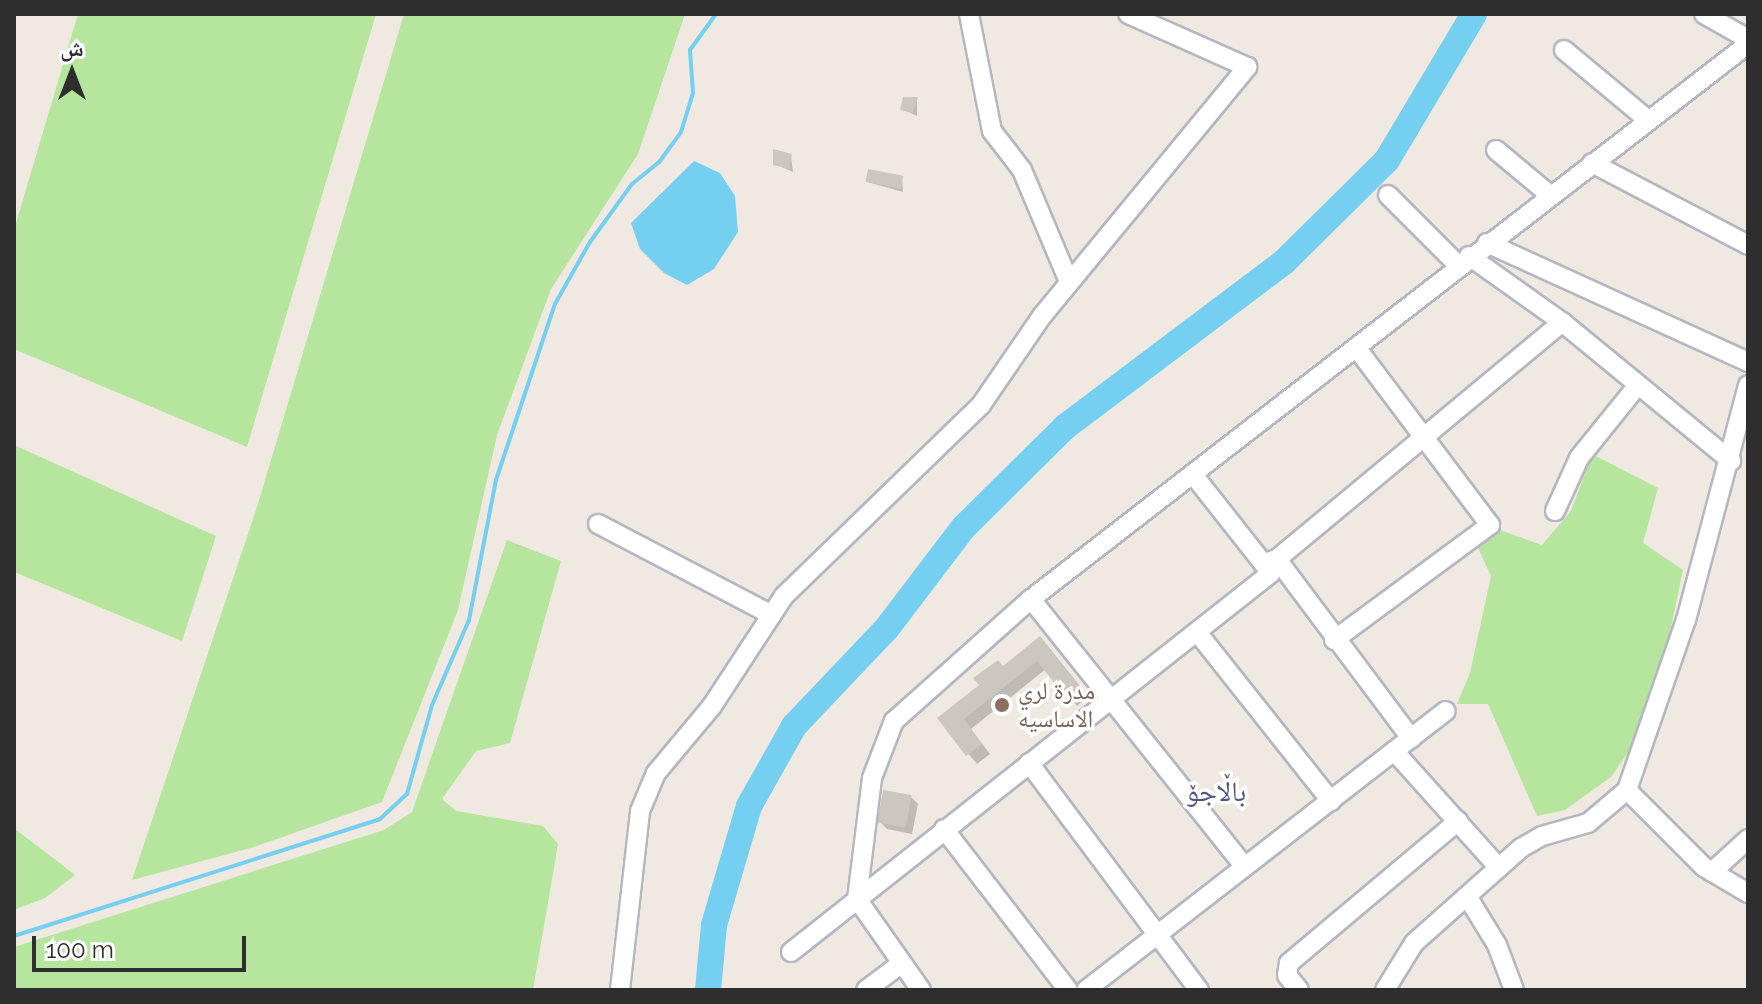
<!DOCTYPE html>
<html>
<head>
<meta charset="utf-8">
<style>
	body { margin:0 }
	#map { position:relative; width:1762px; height:1004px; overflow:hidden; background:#efe9e1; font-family:Raleway,"Noto Naskh Arabic",sans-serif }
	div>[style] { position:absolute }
	.green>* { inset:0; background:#b6e59e }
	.water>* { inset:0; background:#75cff0 }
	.shadow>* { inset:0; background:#0003 }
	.stream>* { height:4px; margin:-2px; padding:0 2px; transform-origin:2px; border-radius:2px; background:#75cff0 }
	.river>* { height:26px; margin:-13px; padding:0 13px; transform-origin:13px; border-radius:13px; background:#75cff0 }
	.building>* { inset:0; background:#cbc7bf; transform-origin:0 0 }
	.roads { filter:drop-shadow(2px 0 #b4b7c1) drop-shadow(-2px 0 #b4b7c1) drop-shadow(0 2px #b4b7c1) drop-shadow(0 -2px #b4b7c1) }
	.minor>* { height:18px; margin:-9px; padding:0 9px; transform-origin:9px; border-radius:9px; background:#fff }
	.dots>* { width:22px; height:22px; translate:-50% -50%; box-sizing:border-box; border:4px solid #fff; border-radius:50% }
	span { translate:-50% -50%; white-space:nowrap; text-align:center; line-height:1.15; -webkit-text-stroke:7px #fff; paint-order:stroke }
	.education-label { font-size:24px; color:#785e54 }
	.left { translate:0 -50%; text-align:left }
	.quarter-label { font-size:28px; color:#4d5680 }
	.frame { position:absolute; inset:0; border:16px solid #2e2e2e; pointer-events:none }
	.north { position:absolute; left:32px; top:32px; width:80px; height:80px; -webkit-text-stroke:6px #fff; paint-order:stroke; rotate:0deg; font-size:22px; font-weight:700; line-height:32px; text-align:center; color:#2e2e2e }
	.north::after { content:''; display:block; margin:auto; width:28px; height:36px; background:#2e2e2e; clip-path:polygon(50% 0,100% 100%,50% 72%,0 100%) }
	.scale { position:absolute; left:32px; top:936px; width:214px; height:36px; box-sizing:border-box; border:4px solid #2e2e2e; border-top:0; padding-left:10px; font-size:24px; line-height:28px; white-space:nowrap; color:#2e2e2e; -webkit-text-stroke:6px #fff; paint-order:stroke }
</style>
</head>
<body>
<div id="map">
	<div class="green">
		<i style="clip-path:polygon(78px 14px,376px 14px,247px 447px,14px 349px,14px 230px)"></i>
		<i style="clip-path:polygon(404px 14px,685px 14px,638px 154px,551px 289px,497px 435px,458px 610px,382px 802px,254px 847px,132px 880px,257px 507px)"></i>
		<i style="clip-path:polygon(14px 445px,216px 536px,182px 641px,14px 572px)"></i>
		<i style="clip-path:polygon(1592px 454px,1658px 488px,1643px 543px,1683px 570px,1664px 661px,1640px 735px,1611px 777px,1565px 810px,1537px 816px,1488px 704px,1457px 704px,1470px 673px,1491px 576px,1478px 548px,1494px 528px,1542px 545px,1571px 511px)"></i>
		<i style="clip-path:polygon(507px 540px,561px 561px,510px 743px,476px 751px,442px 799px,456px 811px,543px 826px,558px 844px,533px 990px,14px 990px,14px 947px,384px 830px,412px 812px)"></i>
		<i style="clip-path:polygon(14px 828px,75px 875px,45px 898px,14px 910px)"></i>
	</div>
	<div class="water">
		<i style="clip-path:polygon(694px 161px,720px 173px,735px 196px,738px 232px,714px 269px,687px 285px,664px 273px,640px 249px,631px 223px)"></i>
	</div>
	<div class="shadow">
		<i style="clip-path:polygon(917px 99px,917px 116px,902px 109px)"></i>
		<i style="clip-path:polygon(791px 156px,793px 172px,775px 164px)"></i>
		<i style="clip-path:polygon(902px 178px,903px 192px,867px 182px)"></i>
		<i style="clip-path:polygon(1049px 648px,1088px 697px,1077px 706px,1046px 669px,971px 729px,990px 754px,977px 764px,939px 719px,1004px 668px)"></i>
		<i style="clip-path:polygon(911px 797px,918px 804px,912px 834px,887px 829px,881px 823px)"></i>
	</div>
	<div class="stream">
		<i style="left:14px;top:936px;width:384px;rotate:-17.7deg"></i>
		<i style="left:380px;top:819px;width:37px;rotate:-43deg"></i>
		<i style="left:407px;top:794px;width:92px;rotate:-74.3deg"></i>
		<i style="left:432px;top:705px;width:93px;rotate:-66.5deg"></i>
		<i style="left:469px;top:620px;width:143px;rotate:-79.1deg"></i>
		<i style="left:496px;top:480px;width:186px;rotate:-71.5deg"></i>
		<i style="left:555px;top:304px;width:71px;rotate:-60.6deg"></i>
		<i style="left:590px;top:242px;width:72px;rotate:-54.1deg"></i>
		<i style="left:632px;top:184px;width:36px;rotate:-39deg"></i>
		<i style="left:660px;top:161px;width:36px;rotate:-54deg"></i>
		<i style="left:681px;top:132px;width:41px;rotate:-72.9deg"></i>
		<i style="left:693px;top:93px;width:43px;rotate:-94deg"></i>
		<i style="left:690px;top:50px;width:44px;rotate:-54.2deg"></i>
	</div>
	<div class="river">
		<i style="left:708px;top:990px;width:65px;rotate:-84.7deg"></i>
		<i style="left:714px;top:925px;width:124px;rotate:-73.6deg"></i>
		<i style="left:749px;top:806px;width:92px;rotate:-60.6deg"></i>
		<i style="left:794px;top:726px;width:135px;rotate:-46.5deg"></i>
		<i style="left:887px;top:628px;width:127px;rotate:-52.7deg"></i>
		<i style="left:964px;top:527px;width:142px;rotate:-44.7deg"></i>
		<i style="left:1065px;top:427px;width:274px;rotate:-37deg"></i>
		<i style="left:1284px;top:262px;width:145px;rotate:-44.7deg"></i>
		<i style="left:1387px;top:160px;width:170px;rotate:-59.2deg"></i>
	</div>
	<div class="building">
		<i style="clip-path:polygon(903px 97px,918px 97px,913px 113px,900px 110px)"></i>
		<i style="clip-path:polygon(773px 149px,792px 154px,789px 169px,773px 165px)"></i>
		<i style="left:868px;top:169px;width:36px;height:13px;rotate:11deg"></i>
		<i style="clip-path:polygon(1040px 636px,1081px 687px,1066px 698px,1037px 661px,964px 719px,982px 744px,966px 756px,937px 718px,979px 685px,973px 678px,998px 660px,1003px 666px)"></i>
		<i style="left:883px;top:790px;width:29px;height:33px;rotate:10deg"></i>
	</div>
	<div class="roads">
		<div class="minor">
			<i style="left:969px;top:14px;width:119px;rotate:78.9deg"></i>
			<i style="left:992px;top:131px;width:49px;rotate:52.4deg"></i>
			<i style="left:1022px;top:170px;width:121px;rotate:67.2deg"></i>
			<i style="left:1704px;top:14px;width:51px;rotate:29.6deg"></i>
			<i style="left:1564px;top:50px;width:109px;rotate:39.8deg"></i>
			<i style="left:1496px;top:150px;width:70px;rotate:39.8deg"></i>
			<i style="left:1592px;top:163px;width:176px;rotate:27.7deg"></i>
			<i style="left:1388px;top:195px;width:99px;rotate:45deg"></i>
			<i style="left:1487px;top:243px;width:287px;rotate:24.5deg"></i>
			<i style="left:1469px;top:256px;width:114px;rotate:35.4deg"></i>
			<i style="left:1562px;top:322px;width:219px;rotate:39.4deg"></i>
			<i style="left:1195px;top:477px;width:121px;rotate:51.7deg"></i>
			<i style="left:1555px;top:511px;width:58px;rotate:-65.6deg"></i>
			<i style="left:1579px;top:458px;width:94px;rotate:-51.1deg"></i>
			<i style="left:598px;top:524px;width:196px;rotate:27.6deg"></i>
			<i style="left:1267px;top:562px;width:10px;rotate:-17deg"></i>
			<i style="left:1277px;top:559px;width:224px;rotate:53.2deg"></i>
			<i style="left:1031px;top:599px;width:342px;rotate:51.4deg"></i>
			<i style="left:1197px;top:632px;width:216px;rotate:51.6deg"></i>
			<i style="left:1334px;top:640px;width:194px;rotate:-36.4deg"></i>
			<i style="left:1490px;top:525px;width:219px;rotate:-127deg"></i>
			<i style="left:1394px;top:751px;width:157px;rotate:48.1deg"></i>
			<i style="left:1029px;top:763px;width:284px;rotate:53.2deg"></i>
			<i style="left:1627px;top:790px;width:109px;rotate:45deg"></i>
			<i style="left:1704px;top:867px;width:51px;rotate:30.6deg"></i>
			<i style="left:944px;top:829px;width:203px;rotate:52.4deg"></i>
			<i style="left:1712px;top:872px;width:49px;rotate:-42.5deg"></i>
			<i style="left:1467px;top:896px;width:57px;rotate:58.5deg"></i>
			<i style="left:1497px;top:945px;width:48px;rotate:69.3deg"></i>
			<i style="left:791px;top:952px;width:612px;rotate:-38.29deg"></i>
			<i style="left:1271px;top:573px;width:15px;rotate:-67deg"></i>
			<i style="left:1277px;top:559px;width:371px;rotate:-39.7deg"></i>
			<i style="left:620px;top:990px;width:180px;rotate:-83.6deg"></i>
			<i style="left:640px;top:811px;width:41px;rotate:-67.2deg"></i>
			<i style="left:656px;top:773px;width:87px;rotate:-50.1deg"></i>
			<i style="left:712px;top:706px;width:131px;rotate:-56.8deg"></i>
			<i style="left:784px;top:596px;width:274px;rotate:-44.1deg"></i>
			<i style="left:981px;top:405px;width:108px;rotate:-55.6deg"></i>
			<i style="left:1042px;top:316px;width:323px;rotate:-50.5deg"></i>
			<i style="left:1247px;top:67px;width:130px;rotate:-156deg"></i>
			<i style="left:866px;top:990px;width:45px;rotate:-36.9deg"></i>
			<i style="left:921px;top:990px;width:111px;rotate:-125.1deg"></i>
			<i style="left:857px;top:899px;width:122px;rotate:-82.9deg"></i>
			<i style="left:872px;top:778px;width:61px;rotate:-68.9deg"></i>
			<i style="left:894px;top:721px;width:183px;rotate:-41.7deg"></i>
			<i style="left:1031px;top:599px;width:907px;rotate:-37.74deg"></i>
			<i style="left:1086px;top:990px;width:455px;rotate:-37.8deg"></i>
			<i style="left:1299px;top:990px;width:19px;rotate:-129deg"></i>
			<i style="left:1287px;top:975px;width:12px;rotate:-81deg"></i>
			<i style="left:1289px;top:963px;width:221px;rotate:-40deg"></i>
			<i style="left:1385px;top:990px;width:55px;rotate:-58.3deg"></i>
			<i style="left:1414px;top:943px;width:143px;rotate:-41.6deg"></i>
			<i style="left:1521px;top:848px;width:24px;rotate:-30deg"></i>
			<i style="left:1542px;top:836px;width:48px;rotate:-15.8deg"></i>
			<i style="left:1588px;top:823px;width:51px;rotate:-40.2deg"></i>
			<i style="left:1627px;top:790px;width:180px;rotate:-70.9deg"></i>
			<i style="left:1686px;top:620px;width:243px;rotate:-75.2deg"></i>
		</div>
	</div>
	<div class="dots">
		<i style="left:1002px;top:705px;background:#8d6e63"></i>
	</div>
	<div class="education-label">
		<span class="left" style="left:1018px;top:705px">مدرة لري<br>الاساسیه</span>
	</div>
	<div class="quarter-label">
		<span style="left:1216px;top:792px">باڵاجۆ</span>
	</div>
	<div class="frame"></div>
	<div class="north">ش</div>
	<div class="scale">100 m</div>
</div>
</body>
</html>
